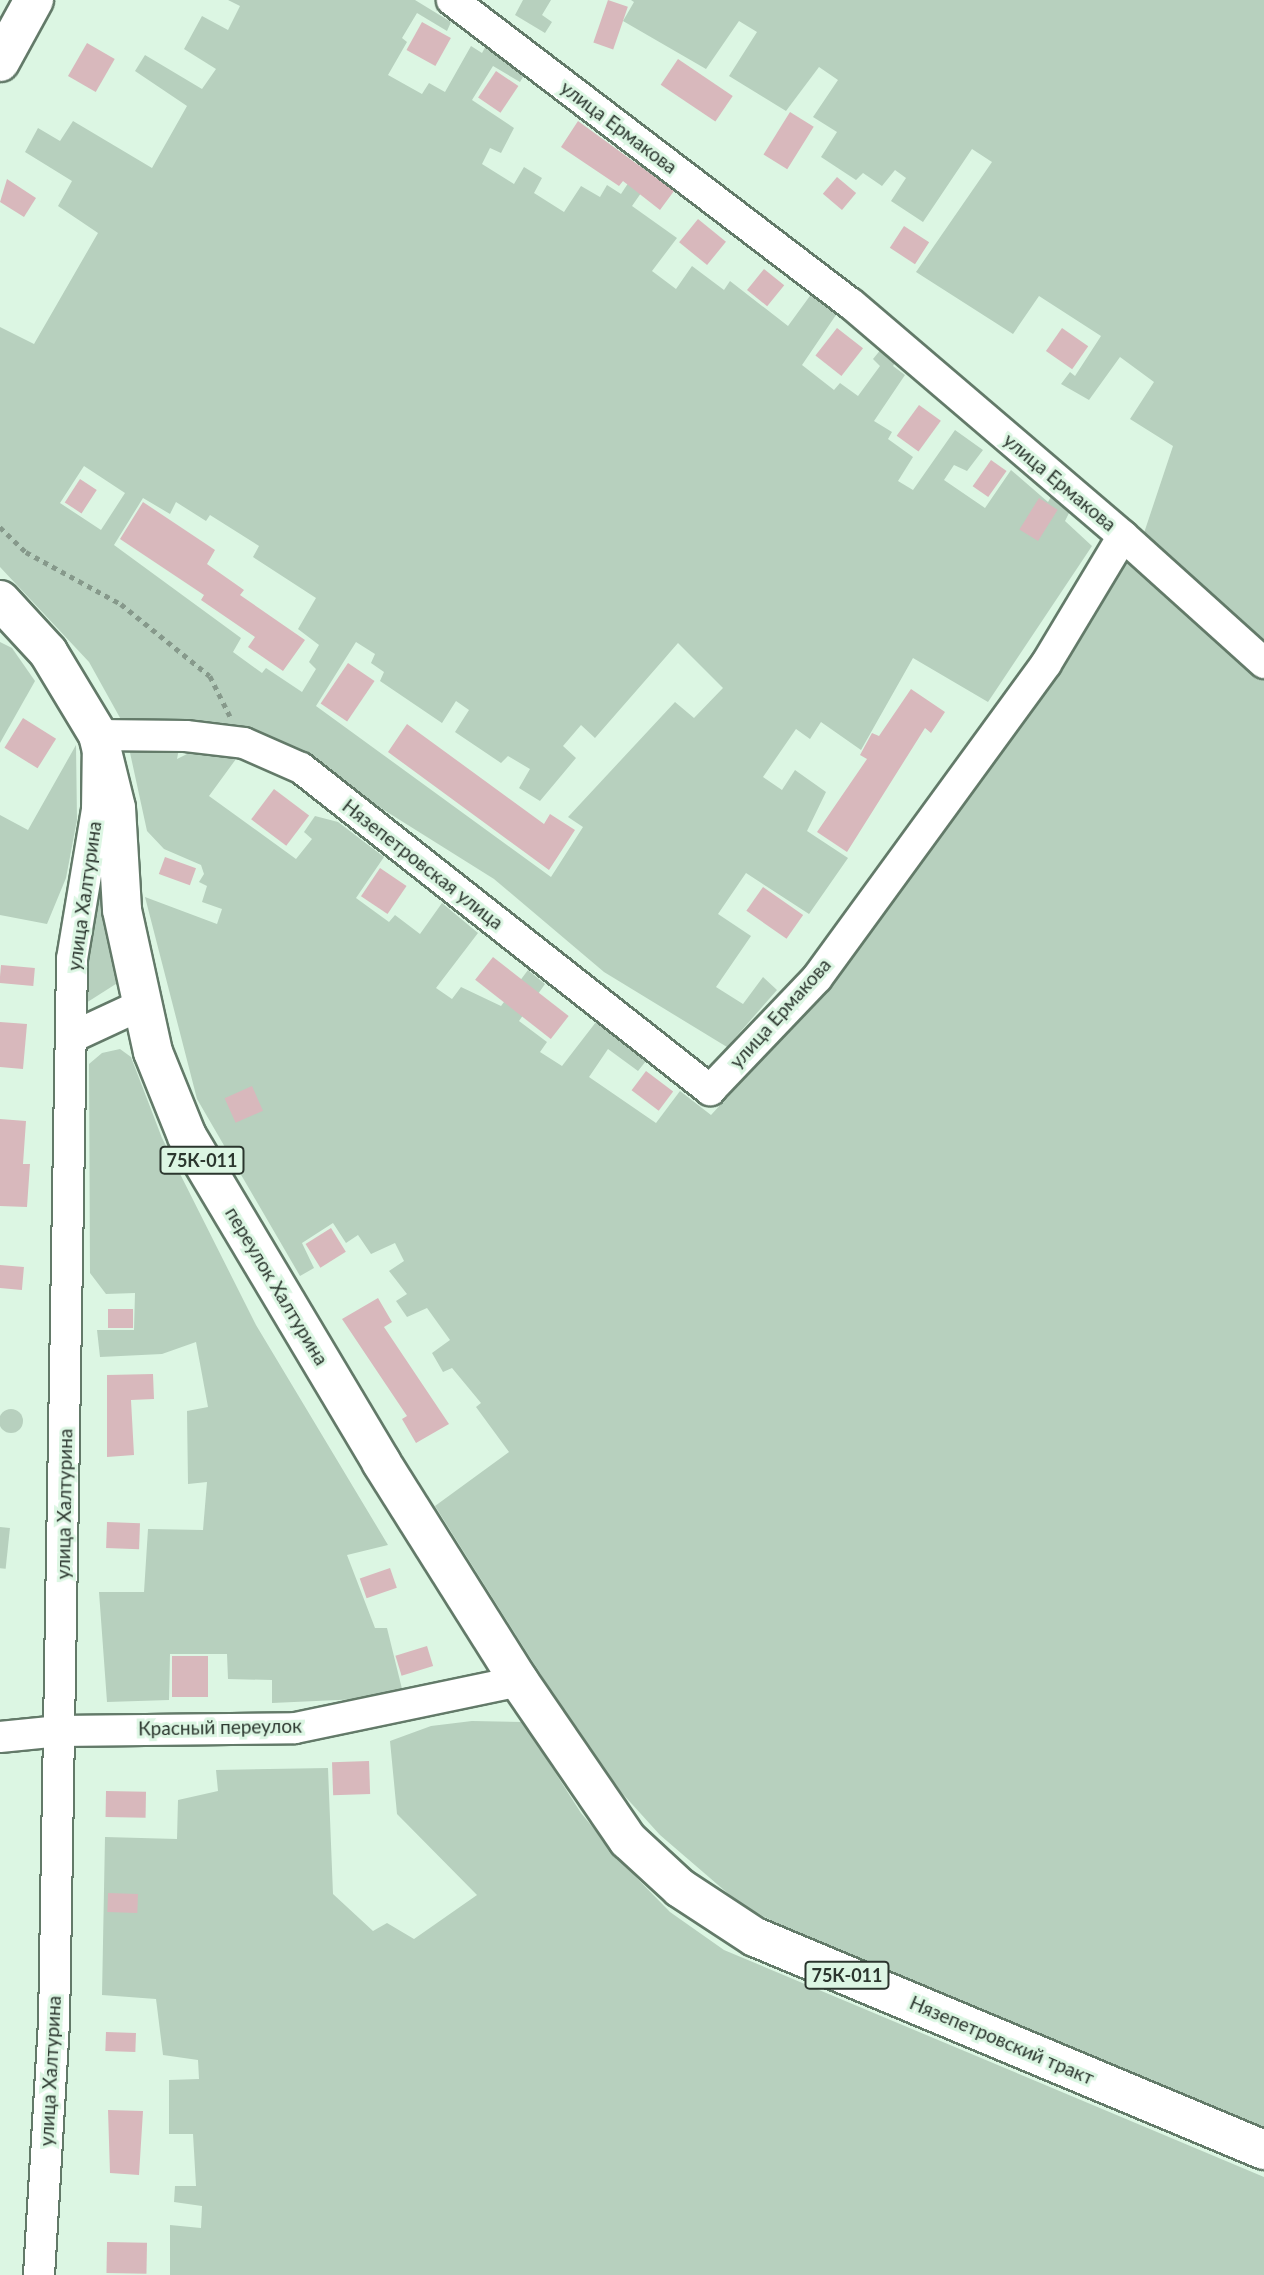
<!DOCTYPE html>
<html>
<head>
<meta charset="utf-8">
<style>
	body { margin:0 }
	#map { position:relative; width:1264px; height:2275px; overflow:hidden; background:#dcf6e3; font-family:Lato,sans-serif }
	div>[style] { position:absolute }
	.green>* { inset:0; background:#b7d0be; transform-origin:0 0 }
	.round { border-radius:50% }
	.building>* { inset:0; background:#d8b8bc; transform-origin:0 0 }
	.path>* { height:4.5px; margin-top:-2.25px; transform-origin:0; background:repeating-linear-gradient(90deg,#86998b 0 5px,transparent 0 10px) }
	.roads { filter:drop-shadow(2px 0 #637a69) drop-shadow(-2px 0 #637a69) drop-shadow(0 2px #637a69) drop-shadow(0 -2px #637a69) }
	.minor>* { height:30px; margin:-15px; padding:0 15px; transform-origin:15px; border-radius:15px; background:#fff }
	.major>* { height:38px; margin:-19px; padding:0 19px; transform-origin:19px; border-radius:19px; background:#fff }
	span { translate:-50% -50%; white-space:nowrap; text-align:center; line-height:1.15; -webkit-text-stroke:6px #dcf6e3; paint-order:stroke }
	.shield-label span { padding:2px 5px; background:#dcf6e3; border:2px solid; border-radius:5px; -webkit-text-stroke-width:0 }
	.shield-label { font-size:18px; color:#2b362e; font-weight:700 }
	.street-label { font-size:19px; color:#2b362e }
</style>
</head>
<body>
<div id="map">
	<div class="green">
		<i style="clip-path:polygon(evenodd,228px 0,415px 0,451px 22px,447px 31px,417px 13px,402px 38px,407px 42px,388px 75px,422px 94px,429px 83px,445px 92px,471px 46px,482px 53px,488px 42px,529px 67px,520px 82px,493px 66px,472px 100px,514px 128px,501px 153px,490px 148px,482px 164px,514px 184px,524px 167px,542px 178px,534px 193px,564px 212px,581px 186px,600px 197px,607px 185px,621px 194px,644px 159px,657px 170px,632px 206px,677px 238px,652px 271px,676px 289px,692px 266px,724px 290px,730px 281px,788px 326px,815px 289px,838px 312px,802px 365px,834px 390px,840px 383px,858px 396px,880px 366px,873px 359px,882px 348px,897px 360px,893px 366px,905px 375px,874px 421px,892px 432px,888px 439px,913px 457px,898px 481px,913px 490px,955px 430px,983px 450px,967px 471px,954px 465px,944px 480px,985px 508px,1011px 470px,1048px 502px,1052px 495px,1070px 511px,1065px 521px,1092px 546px,988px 702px,913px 658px,861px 750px,821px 722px,810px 739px,796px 729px,763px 777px,782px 790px,795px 770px,826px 792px,807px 831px,848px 858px,809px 914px,746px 873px,718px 914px,751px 936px,716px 987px,743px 1004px,763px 977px,777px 990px,727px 1047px,604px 972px,494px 879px,352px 790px,183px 728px,177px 759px,197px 749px,236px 759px,209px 796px,296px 859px,312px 839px,304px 832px,315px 816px,338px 822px,384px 857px,356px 898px,389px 922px,395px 915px,420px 934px,442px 903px,478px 933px,436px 988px,452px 999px,461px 987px,501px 1006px,528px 970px,545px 984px,519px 1021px,547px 1042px,540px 1052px,562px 1066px,596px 1022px,646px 1061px,638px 1071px,608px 1049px,589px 1077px,656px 1123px,680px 1091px,711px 1115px,825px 992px,1046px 690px,1144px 533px,1173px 446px,1130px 419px,1154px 382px,1120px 357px,1089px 400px,1061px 384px,1070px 372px,1075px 376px,1101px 336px,1039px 296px,1013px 334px,916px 272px,992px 162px,972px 149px,923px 222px,891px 201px,906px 178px,895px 170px,882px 186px,863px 173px,856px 180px,821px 157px,837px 132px,813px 117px,838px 80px,819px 67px,786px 111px,729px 76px,757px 32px,739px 21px,706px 69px,623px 21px,634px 2px,631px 0,1264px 0,1264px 2128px,800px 1936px,739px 1903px,660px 1835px,621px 1792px,565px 1713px,435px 1506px,509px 1452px,476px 1407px,481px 1403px,452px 1368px,443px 1372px,432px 1353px,450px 1340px,427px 1308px,407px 1317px,396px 1301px,407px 1294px,389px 1271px,404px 1261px,395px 1243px,371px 1254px,358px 1235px,346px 1243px,333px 1223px,302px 1243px,314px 1268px,300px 1276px,197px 1099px,145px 897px,217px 924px,222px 909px,202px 902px,207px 886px,199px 882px,204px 874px,201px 865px,164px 849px,147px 831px,124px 725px,89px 662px,0 567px,0 327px,34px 344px,98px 233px,58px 206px,72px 181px,25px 152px,38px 128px,60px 141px,73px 121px,152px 168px,187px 106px,135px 71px,145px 55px,202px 89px,216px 69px,184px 49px,202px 16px,228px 30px,240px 6px,228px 0,84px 466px,125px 493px,101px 530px,60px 503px,84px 466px,228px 0,143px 498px,170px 514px,176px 502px,206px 521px,210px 515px,259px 546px,253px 557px,316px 598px,298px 629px,319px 645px,309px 662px,316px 669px,302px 692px,266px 668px,262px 673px,233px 652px,241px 638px,114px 545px,143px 498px,228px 0,356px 642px,375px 654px,371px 663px,384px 672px,380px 681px,442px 723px,456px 701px,469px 710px,455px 732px,501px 763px,508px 756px,530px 769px,519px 788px,540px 801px,576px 758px,563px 746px,581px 725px,595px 738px,678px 643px,723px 688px,694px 718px,675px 702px,568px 817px,583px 827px,551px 877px,316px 706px,356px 642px)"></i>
		<i style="clip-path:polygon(523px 0,551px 0,542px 15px,552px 22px,545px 33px,515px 15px)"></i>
		<i style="clip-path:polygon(0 642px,12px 648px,35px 681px,0 743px)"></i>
		<i style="clip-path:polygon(76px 745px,77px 820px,66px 878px,47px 924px,0 915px,0 815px,28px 830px)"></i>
		<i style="clip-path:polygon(100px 852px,119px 982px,86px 1003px,86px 939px)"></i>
		<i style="clip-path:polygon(120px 1049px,131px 1057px,162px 1138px,256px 1325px,388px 1545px,347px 1555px,375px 1628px,387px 1628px,404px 1697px,272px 1703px,272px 1680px,228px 1679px,227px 1654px,170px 1654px,169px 1700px,107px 1702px,99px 1592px,144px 1592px,148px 1529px,203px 1530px,207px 1482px,188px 1484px,187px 1411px,208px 1407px,196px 1342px,162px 1354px,100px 1357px,97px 1330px,134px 1330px,135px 1293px,106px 1294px,90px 1273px,89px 1064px,102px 1053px)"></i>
		<i class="round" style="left:-1px;top:1409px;width:24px;height:24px"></i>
		<i style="left:0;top:1527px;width:10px;height:41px;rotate:6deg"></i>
		<i style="clip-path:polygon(472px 1721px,523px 1722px,581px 1813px,622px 1863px,670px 1912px,724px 1950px,1264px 2177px,1264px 2275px,170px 2275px,170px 2225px,201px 2228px,202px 2206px,174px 2202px,175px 2186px,196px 2186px,193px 2134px,169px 2134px,169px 2080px,199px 2079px,198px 2060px,163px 2055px,156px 1999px,102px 1995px,105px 1837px,177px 1839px,178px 1800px,218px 1791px,216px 1770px,328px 1768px,333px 1894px,373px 1931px,387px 1923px,414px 1939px,477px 1895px,397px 1814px,390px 1741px,431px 1726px)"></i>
	</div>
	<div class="building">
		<i style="left:608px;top:0;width:21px;height:45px;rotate:19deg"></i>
		<i style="left:422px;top:22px;width:33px;height:32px;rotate:29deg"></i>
		<i style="left:87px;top:43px;width:32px;height:38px;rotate:30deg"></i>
		<i style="left:678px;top:59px;width:66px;height:31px;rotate:34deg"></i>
		<i style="left:496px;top:71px;width:27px;height:32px;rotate:34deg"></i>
		<i style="left:790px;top:112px;width:28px;height:50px;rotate:32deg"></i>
		<i style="clip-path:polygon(578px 121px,674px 191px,660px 210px,623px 181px,619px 186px,561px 147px)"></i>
		<i style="left:837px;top:177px;width:25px;height:22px;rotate:40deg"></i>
		<i style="clip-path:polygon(7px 179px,36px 198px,24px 217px,0 202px)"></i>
		<i style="left:698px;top:219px;width:36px;height:30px;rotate:39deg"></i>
		<i style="left:904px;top:226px;width:30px;height:26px;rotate:33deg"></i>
		<i style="left:764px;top:269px;width:26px;height:27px;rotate:39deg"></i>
		<i style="left:837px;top:328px;width:33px;height:35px;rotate:38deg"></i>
		<i style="left:1062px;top:328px;width:32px;height:28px;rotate:35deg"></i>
		<i style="left:919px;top:405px;width:27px;height:38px;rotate:36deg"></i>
		<i style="left:991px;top:460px;width:19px;height:32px;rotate:35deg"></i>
		<i style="left:80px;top:479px;width:20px;height:28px;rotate:33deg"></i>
		<i style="left:1039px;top:498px;width:22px;height:37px;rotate:32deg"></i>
		<i style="clip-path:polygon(143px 502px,215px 550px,207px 564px,244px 590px,240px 595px,305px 640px,283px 671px,248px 647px,255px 637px,201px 600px,204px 595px,120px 539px)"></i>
		<i style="left:348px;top:663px;width:32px;height:49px;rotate:34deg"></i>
		<i style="clip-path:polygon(911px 689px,945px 712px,931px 733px,925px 728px,847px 852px,817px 832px,867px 759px,860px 755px,872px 733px,879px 736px)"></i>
		<i style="left:23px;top:718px;width:39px;height:35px;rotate:32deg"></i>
		<i style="clip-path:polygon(407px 724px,544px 824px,550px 814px,575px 830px,549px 870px,388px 752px)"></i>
		<i style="left:274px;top:789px;width:44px;height:38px;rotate:37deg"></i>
		<i style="left:165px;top:857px;width:33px;height:18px;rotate:20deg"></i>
		<i style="left:380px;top:868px;width:32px;height:34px;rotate:34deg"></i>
		<i style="left:763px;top:887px;width:49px;height:29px;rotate:35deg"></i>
		<i style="left:493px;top:957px;width:96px;height:29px;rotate:38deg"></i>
		<i style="left:1px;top:965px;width:34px;height:18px;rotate:5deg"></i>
		<i style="clip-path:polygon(0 1022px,27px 1024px,23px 1069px,0 1067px)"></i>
		<i style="left:646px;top:1071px;width:34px;height:24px;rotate:37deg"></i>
		<i style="left:252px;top:1086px;width:27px;height:30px;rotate:66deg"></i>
		<i style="clip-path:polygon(0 1119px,26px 1121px,23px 1164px,30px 1164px,27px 1207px,0 1206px)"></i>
		<i style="left:331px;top:1228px;width:28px;height:30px;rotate:58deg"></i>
		<i style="left:0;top:1265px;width:24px;height:23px;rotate:5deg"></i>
		<i style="clip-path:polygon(378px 1298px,392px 1322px,384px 1327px,449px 1424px,416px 1443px,402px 1419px,407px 1416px,342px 1319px)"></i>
		<i style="left:108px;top:1309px;width:25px;height:19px"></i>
		<i style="clip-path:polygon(153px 1374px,154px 1399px,131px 1400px,134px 1455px,107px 1457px,107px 1375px)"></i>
		<i style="left:107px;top:1522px;width:33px;height:26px;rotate:2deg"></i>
		<i style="left:390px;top:1568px;width:21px;height:32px;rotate:71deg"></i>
		<i style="left:427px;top:1646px;width:21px;height:33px;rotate:73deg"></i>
		<i style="left:172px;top:1656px;width:36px;height:41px"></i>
		<i style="left:369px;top:1761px;width:33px;height:37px;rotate:88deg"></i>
		<i style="left:106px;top:1791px;width:40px;height:26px;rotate:1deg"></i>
		<i style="left:108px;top:1893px;width:30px;height:19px;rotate:2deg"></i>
		<i style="left:106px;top:2032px;width:30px;height:19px;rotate:2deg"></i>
		<i style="clip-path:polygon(108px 2110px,143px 2111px,139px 2175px,110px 2173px)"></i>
		<i style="left:107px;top:2242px;width:40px;height:31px;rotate:1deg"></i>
	</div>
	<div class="path">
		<i style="left:0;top:527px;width:36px;rotate:44deg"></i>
		<i style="left:26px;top:552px;width:108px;rotate:28.7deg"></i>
		<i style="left:121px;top:604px;width:114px;rotate:39deg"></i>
		<i style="left:210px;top:676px;width:45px;rotate:63.4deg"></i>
	</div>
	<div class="roads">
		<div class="minor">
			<i style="left:1123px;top:536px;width:190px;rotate:42deg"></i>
			<i style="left:72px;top:1037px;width:78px;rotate:-24.9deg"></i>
			<i style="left:0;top:1737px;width:60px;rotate:-5.7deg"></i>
			<i style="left:60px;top:1731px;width:235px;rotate:-0.7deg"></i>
			<i style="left:295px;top:1728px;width:229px;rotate:-11.8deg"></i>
			<i style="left:39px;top:2275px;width:250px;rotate:-86.6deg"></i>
			<i style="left:54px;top:2025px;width:1066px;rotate:-89.03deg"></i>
			<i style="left:72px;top:959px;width:151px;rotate:-80.5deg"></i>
			<i style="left:97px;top:810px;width:75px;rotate:-89.2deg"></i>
			<i style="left:98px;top:735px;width:88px;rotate:0.7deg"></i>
			<i style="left:186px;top:736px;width:58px;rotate:6.9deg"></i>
			<i style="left:244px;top:743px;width:62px;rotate:23.7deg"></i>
			<i style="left:301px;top:768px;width:521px;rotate:38.21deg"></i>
			<i style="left:710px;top:1090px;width:155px;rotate:-46.3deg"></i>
			<i style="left:817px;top:978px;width:389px;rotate:-53.9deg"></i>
			<i style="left:1046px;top:664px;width:149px;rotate:-59deg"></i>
			<i style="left:1123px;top:536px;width:358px;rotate:-139.5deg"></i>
			<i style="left:851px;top:304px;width:502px;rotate:-142.7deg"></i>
		</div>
		<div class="major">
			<i style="left:0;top:62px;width:71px;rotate:-61.3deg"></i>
			<i style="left:0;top:600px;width:71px;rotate:47.3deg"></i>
			<i style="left:48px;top:652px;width:97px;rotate:58.9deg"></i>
			<i style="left:98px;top:735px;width:75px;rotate:76.1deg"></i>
			<i style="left:116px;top:808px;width:102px;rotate:86.6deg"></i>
			<i style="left:122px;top:910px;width:145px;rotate:77.7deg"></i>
			<i style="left:153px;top:1052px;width:91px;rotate:68deg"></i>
			<i style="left:187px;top:1136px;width:379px;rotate:59.2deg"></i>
			<i style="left:381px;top:1462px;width:259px;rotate:57.8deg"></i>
			<i style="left:519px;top:1681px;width:193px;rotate:55.6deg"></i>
			<i style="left:628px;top:1840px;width:71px;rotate:42.7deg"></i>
			<i style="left:680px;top:1888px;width:90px;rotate:33.2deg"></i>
			<i style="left:755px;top:1937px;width:552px;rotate:22.71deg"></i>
		</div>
	</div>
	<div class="shield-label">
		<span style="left:202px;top:1160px">75К-011</span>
		<span style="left:847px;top:1975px">75К-011</span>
	</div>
	<div class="street-label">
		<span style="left:619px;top:127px;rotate:37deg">улица Ермакова</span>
		<span style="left:1060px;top:482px;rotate:40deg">улица Ермакова</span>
		<span style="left:423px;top:864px;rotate:38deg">Нязепетровская улица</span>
		<span style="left:84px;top:896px;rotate:-82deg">улица Халтурина</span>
		<span style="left:780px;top:1013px;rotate:-48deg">улица Ермакова</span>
		<span style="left:277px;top:1286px;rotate:59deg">переулок Халтурина</span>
		<span style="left:64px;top:1504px;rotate:-89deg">улица Халтурина</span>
		<span style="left:220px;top:1727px;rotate:-1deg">Красный переулок</span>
		<span style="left:1002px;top:2040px;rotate:23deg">Нязепетровский тракт</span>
		<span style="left:50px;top:2071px;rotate:-87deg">улица Халтурина</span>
	</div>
</div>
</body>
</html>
